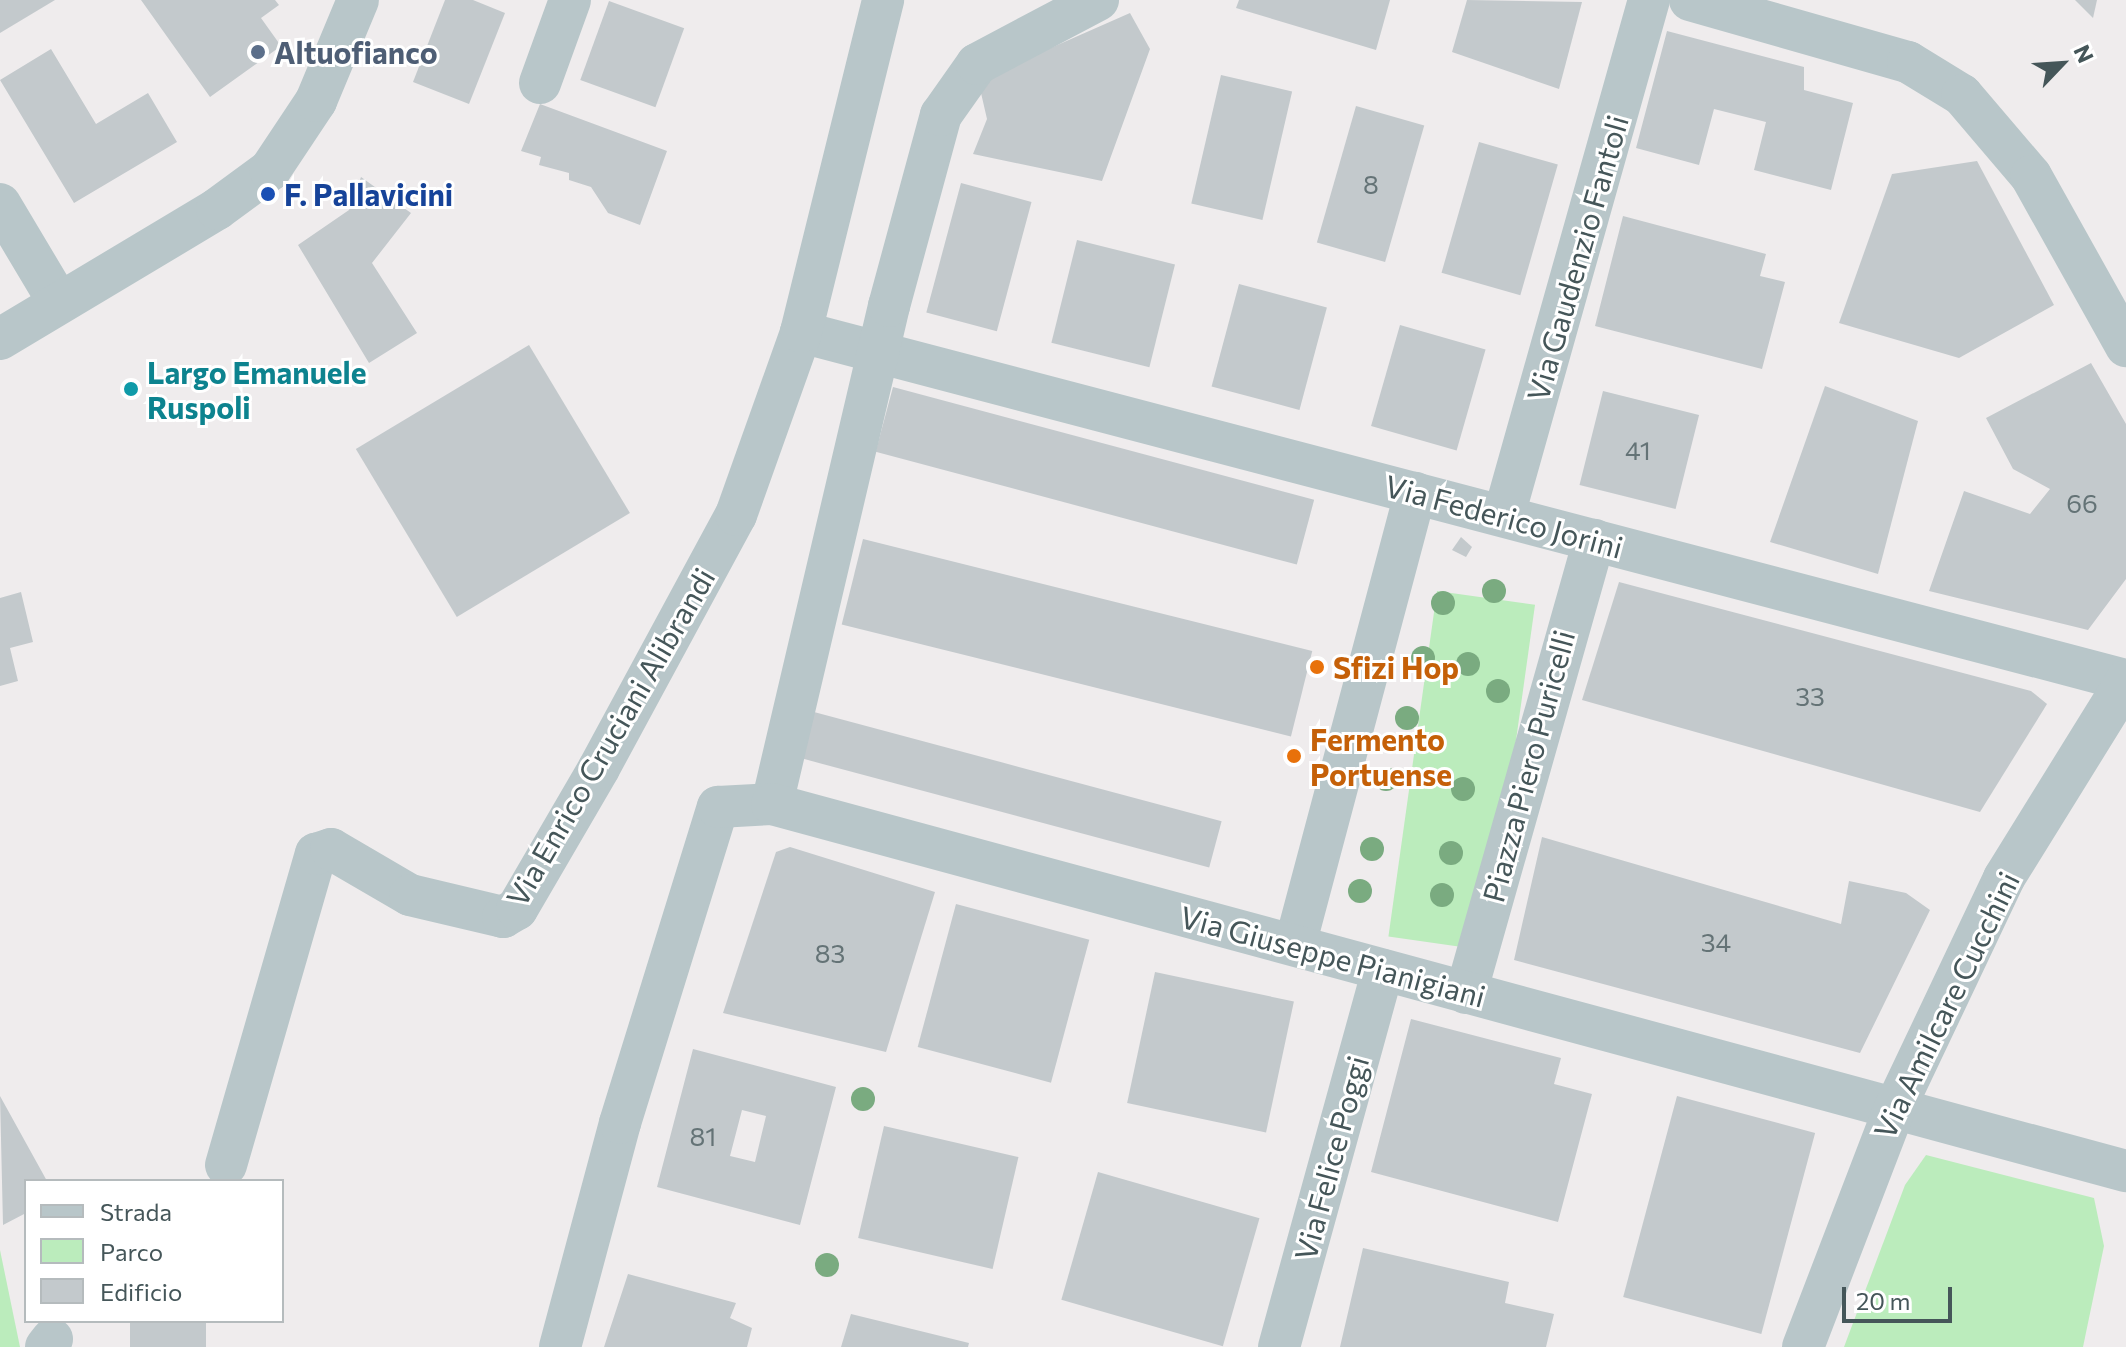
<!DOCTYPE html>
<html>
<head>
<meta charset="utf-8">
<style>
	body { margin:0 }
	#map { position:relative; width:2126px; height:1347px; overflow:hidden; background:#efeced; font-family:Commissioner,sans-serif }
	div>[style] { position:absolute }
	.green>* { inset:0; background:#bbecbc; transform-origin:0 0 }
	.building>* { inset:0; background:#c3c9cc; transform-origin:0 0 }
	.minor>* { height:42px; margin:-21px; padding:0 21px; transform-origin:21px; border-radius:21px; background:#b8c6c9 }
	.trees>* { width:24px; height:24px; margin:-12px; border-radius:50%; background:#7aab80 }
	.dots>* { width:22px; height:22px; translate:-50% -50%; box-sizing:border-box; border:4px solid #fff; border-radius:50% }
	span { translate:-50% -50%; white-space:nowrap; text-align:center; line-height:1.15; -webkit-text-stroke:6px #fff; paint-order:stroke }
	.number-label { font-size:26px; color:#647376 }
	.number-label span { -webkit-text-stroke-width:0 }
	.service-label { font-size:30px; color:#4e5e75; font-weight:700 }
	.left { translate:0 -50%; text-align:left }
	.transit-label { font-size:30px; color:#164399; font-weight:700 }
	.street-label { font-size:30px; color:#455659 }
	.culture-label { font-size:30px; color:#0d838f; font-weight:700 }
	.food-label { font-size:30px; color:#c56008; font-weight:700 }
	.legend { position:absolute; left:24px; top:1179px; width:260px; height:144px; box-sizing:border-box; background:#fff; border:2px solid #b5bbbd; margin:0; padding:10px 14px; list-style:none; font-size:24px; color:#455659 }
	.legend li { display:flex; align-items:center; gap:16px; height:40px }
	.legend b { width:40px; border:2px solid #b5bbbd }
	.north { position:absolute; left:2022px; top:24px; width:80px; height:80px; -webkit-text-stroke:6px #fff; paint-order:stroke; rotate:65deg; font-size:22px; font-weight:700; line-height:32px; text-align:center; color:#455659 }
	.north::after { content:''; display:block; margin:auto; width:28px; height:36px; background:#455659; clip-path:polygon(50% 0,100% 100%,50% 72%,0 100%) }
	.scale { position:absolute; left:1842px; top:1287px; width:110px; height:36px; box-sizing:border-box; border:4px solid #455659; border-top:0; padding-left:10px; font-size:24px; line-height:28px; white-space:nowrap; color:#455659; -webkit-text-stroke:6px #fff; paint-order:stroke }
</style>
</head>
<body>
<div id="map">
	<div class="green">
		<i style="left:1437px;top:591px;width:99px;height:349px;rotate:8deg"></i>
		<i style="clip-path:polygon(1926px 1155px,2094px 1198px,2104px 1246px,2083px 1347px,1844px 1347px,1905px 1185px)"></i>
		<i style="clip-path:polygon(0 1250px,20px 1347px,0 1347px)"></i>
	</div>
	<div class="building">
		<i style="clip-path:polygon(0 0,55px 0,0 33px)"></i>
		<i style="clip-path:polygon(141px 0,275px 0,279px 5px,261px 18px,281px 46px,210px 97px)"></i>
		<i style="clip-path:polygon(445px 0,473px 0,505px 13px,469px 104px,413px 82px)"></i>
		<i style="clip-path:polygon(1239px 0,1390px 0,1376px 50px,1236px 8px)"></i>
		<i style="clip-path:polygon(1467px 0,1582px 2px,1559px 89px,1452px 52px)"></i>
		<i style="clip-path:polygon(2075px 0,2097px 0,2093px 18px)"></i>
		<i style="left:609px;top:1px;width:80px;height:84px;rotate:20deg"></i>
		<i style="clip-path:polygon(1130px 13px,1150px 49px,1102px 181px,973px 154px,987px 119px,978px 80px)"></i>
		<i style="clip-path:polygon(1667px 31px,1804px 67px,1804px 90px,1853px 103px,1831px 190px,1754px 170px,1766px 122px,1714px 109px,1699px 165px,1636px 148px)"></i>
		<i style="clip-path:polygon(51px 49px,96px 124px,148px 93px,177px 142px,74px 203px,0 80px)"></i>
		<i style="left:1221px;top:75px;width:73px;height:132px;rotate:13deg"></i>
		<i style="clip-path:polygon(540px 104px,667px 151px,640px 225px,608px 213px,591px 187px,569px 180px,569px 173px,539px 165px,541px 157px,521px 151px)"></i>
		<i style="left:1356px;top:106px;width:71px;height:142px;rotate:16deg"></i>
		<i style="left:1479px;top:142px;width:82px;height:136px;rotate:16deg"></i>
		<i style="clip-path:polygon(1977px 161px,2054px 305px,1959px 358px,1839px 323px,1892px 174px)"></i>
		<i style="clip-path:polygon(361px 177px,411px 213px,372px 263px,417px 333px,369px 363px,298px 245px,349px 210px)"></i>
		<i style="left:961px;top:183px;width:73px;height:134px;rotate:15deg"></i>
		<i style="clip-path:polygon(1623px 216px,1766px 254px,1760px 276px,1785px 282px,1762px 369px,1595px 326px)"></i>
		<i style="left:1077px;top:240px;width:101px;height:106px;rotate:14deg"></i>
		<i style="left:1239px;top:284px;width:91px;height:106px;rotate:15deg"></i>
		<i style="left:1400px;top:325px;width:89px;height:105px;rotate:16deg"></i>
		<i style="left:529px;top:345px;width:196px;height:202px;rotate:59deg"></i>
		<i style="clip-path:polygon(2091px 363px,2126px 424px,2126px 579px,2088px 630px,1929px 591px,1964px 491px,2030px 514px,2050px 489px,2013px 469px,1986px 418px)"></i>
		<i style="clip-path:polygon(1825px 386px,1918px 421px,1878px 574px,1770px 542px)"></i>
		<i style="left:893px;top:387px;width:436px;height:67px;rotate:15deg"></i>
		<i style="left:1603px;top:391px;width:99px;height:97px;rotate:14deg"></i>
		<i style="clip-path:polygon(1461px 537px,1472px 547px,1466px 557px,1452px 550px)"></i>
		<i style="left:863px;top:539px;width:463px;height:88px;rotate:14deg"></i>
		<i style="clip-path:polygon(1619px 582px,2031px 691px,2047px 704px,1980px 812px,1582px 700px)"></i>
		<i style="clip-path:polygon(21px 592px,33px 642px,10px 648px,18px 681px,0 686px,0 598px)"></i>
		<i style="left:814px;top:712px;width:422px;height:48px;rotate:15deg"></i>
		<i style="clip-path:polygon(1542px 837px,1841px 924px,1849px 881px,1906px 893px,1930px 910px,1860px 1053px,1514px 960px)"></i>
		<i style="clip-path:polygon(790px 847px,935px 892px,886px 1052px,723px 1013px,776px 852px)"></i>
		<i style="left:956px;top:904px;width:138px;height:148px;rotate:15deg"></i>
		<i style="left:1155px;top:972px;width:142px;height:134px;rotate:12deg"></i>
		<i style="clip-path:polygon(1411px 1019px,1561px 1058px,1554px 1084px,1592px 1094px,1558px 1222px,1371px 1172px)"></i>
		<i style="clip-path:polygon(evenodd,693px 1049px,836px 1087px,800px 1225px,657px 1187px,693px 1049px,742px 1110px,766px 1116px,755px 1162px,730px 1156px,742px 1110px)"></i>
		<i style="clip-path:polygon(0 1096px,47px 1181px,26px 1181px,26px 1213px,3px 1225px)"></i>
		<i style="left:1677px;top:1096px;width:143px;height:208px;rotate:15deg"></i>
		<i style="left:884px;top:1126px;width:138px;height:115px;rotate:13deg"></i>
		<i style="left:1098px;top:1172px;width:168px;height:133px;rotate:16deg"></i>
		<i style="clip-path:polygon(1363px 1248px,1509px 1282px,1505px 1303px,1554px 1314px,1546px 1347px,1340px 1347px)"></i>
		<i style="clip-path:polygon(628px 1274px,736px 1303px,730px 1318px,752px 1328px,747px 1347px,604px 1347px)"></i>
		<i style="clip-path:polygon(851px 1314px,969px 1343px,968px 1347px,841px 1347px)"></i>
		<i style="left:130px;top:1321px;width:76px;height:26px"></i>
	</div>
	<div class="minor">
		<i style="left:1690px;top:0;width:227px;rotate:15.9deg"></i>
		<i style="left:1908px;top:62px;width:63px;rotate:31.4deg"></i>
		<i style="left:1962px;top:95px;width:106px;rotate:49.6deg"></i>
		<i style="left:2031px;top:176px;width:195px;rotate:60.8deg"></i>
		<i style="left:540px;top:83px;width:88px;rotate:-70.1deg"></i>
		<i style="left:0;top:204px;width:115px;rotate:59.2deg"></i>
		<i style="left:801px;top:332px;width:1370px;rotate:14.72deg"></i>
		<i style="left:0;top:339px;width:253px;rotate:-30.9deg"></i>
		<i style="left:217px;top:209px;width:66px;rotate:-36.3deg"></i>
		<i style="left:270px;top:170px;width:83px;rotate:-56.3deg"></i>
		<i style="left:316px;top:101px;width:109px;rotate:-67.4deg"></i>
		<i style="left:1504px;top:515px;width:535px;rotate:-74.28deg"></i>
		<i style="left:772px;top:804px;width:512px;rotate:-76.78deg"></i>
		<i style="left:889px;top:306px;width:198px;rotate:-74.8deg"></i>
		<i style="left:941px;top:115px;width:62px;rotate:-54.8deg"></i>
		<i style="left:977px;top:64px;width:137px;rotate:-27.9deg"></i>
		<i style="left:1295px;top:945px;width:468px;rotate:-75.1deg"></i>
		<i style="left:1466px;top:993px;width:471px;rotate:-74.2deg"></i>
		<i style="left:226px;top:1165px;width:324px;rotate:-73.9deg"></i>
		<i style="left:316px;top:854px;width:16px;rotate:-18deg"></i>
		<i style="left:331px;top:849px;width:91px;rotate:30.2deg"></i>
		<i style="left:410px;top:895px;width:96px;rotate:13.3deg"></i>
		<i style="left:503px;top:917px;width:16px;rotate:-30deg"></i>
		<i style="left:517px;top:909px;width:163px;rotate:-59.8deg"></i>
		<i style="left:599px;top:768px;width:288px;rotate:-61.6deg"></i>
		<i style="left:736px;top:515px;width:194px;rotate:-70.4deg"></i>
		<i style="left:801px;top:332px;width:342px;rotate:-76.1deg"></i>
		<i style="left:46px;top:1347px;width:10px;rotate:-53deg"></i>
		<i style="left:560px;top:1347px;width:232px;rotate:-75deg"></i>
		<i style="left:620px;top:1123px;width:331px;rotate:-72.8deg"></i>
		<i style="left:718px;top:807px;width:54px;rotate:-3.2deg"></i>
		<i style="left:772px;top:804px;width:1403px;rotate:15.17deg"></i>
		<i style="left:1279px;top:1347px;width:391px;rotate:-74.6deg"></i>
		<i style="left:1803px;top:1347px;width:254px;rotate:-69deg"></i>
		<i style="left:1894px;top:1110px;width:257px;rotate:-64.6deg"></i>
		<i style="left:2004px;top:878px;width:232px;rotate:-58.2deg"></i>
	</div>
	<div class="trees">
		<i style="left:1494px;top:591px"></i>
		<i style="left:1443px;top:603px"></i>
		<i style="left:1423px;top:658px"></i>
		<i style="left:1468px;top:664px"></i>
		<i style="left:1498px;top:691px"></i>
		<i style="left:1407px;top:718px"></i>
		<i style="left:1386px;top:779px"></i>
		<i style="left:1463px;top:789px"></i>
		<i style="left:1372px;top:849px"></i>
		<i style="left:1451px;top:853px"></i>
		<i style="left:1360px;top:891px"></i>
		<i style="left:1442px;top:895px"></i>
		<i style="left:863px;top:1099px"></i>
		<i style="left:827px;top:1265px"></i>
	</div>
	<div class="dots">
		<i style="left:258px;top:52px;background:#5c6f8a"></i>
		<i style="left:268px;top:194px;background:#1a4fb4"></i>
		<i style="left:131px;top:389px;background:#0f9aa8"></i>
		<i style="left:1317px;top:667px;background:#e8710a"></i>
		<i style="left:1294px;top:756px;background:#e8710a"></i>
	</div>
	<div class="number-label">
		<span style="left:1371px;top:184px">8</span>
		<span style="left:1638px;top:450px">41</span>
		<span style="left:2082px;top:503px">66</span>
		<span style="left:1810px;top:696px">33</span>
		<span style="left:1716px;top:942px">34</span>
		<span style="left:830px;top:953px">83</span>
		<span style="left:703px;top:1136px">81</span>
	</div>
	<div class="service-label">
		<span class="left" style="left:274px;top:52px">Altuofianco</span>
	</div>
	<div class="transit-label">
		<span class="left" style="left:284px;top:194px">F. Pallavicini</span>
	</div>
	<div class="street-label">
		<span style="left:1577px;top:258px;rotate:-74deg">Via Gaudenzio Fantoli</span>
		<span style="left:1504px;top:516px;rotate:15deg">Via Federico Jorini</span>
		<span style="left:610px;top:737px;rotate:-60deg">Via Enrico Cruciani Alibrandi</span>
		<span style="left:1528px;top:766px;rotate:-75deg">Piazza Piero Puricelli</span>
		<span style="left:1333px;top:956px;rotate:15deg">Via Giuseppe Pianigiani</span>
		<span style="left:1946px;top:1005px;rotate:-64deg">Via Amilcare Cucchini</span>
		<span style="left:1331px;top:1158px;rotate:-75deg">Via Felice Poggi</span>
	</div>
	<div class="culture-label">
		<span class="left" style="left:147px;top:389px">Largo Emanuele<br>Ruspoli</span>
	</div>
	<div class="food-label">
		<span class="left" style="left:1333px;top:667px">Sfizi Hop</span>
		<span class="left" style="left:1310px;top:756px">Fermento<br>Portuense</span>
	</div>
	<ul class="legend">
	<li><b style="height:10px;background:#b8c6c9"></b>Strada</li>
	<li><b style="height:22px;background:#bbecbc"></b>Parco</li>
	<li><b style="height:22px;background:#c3c9cc"></b>Edificio</li>
	</ul>
	<div class="north">N</div>
	<div class="scale">20 m</div>
</div>
</body>
</html>
